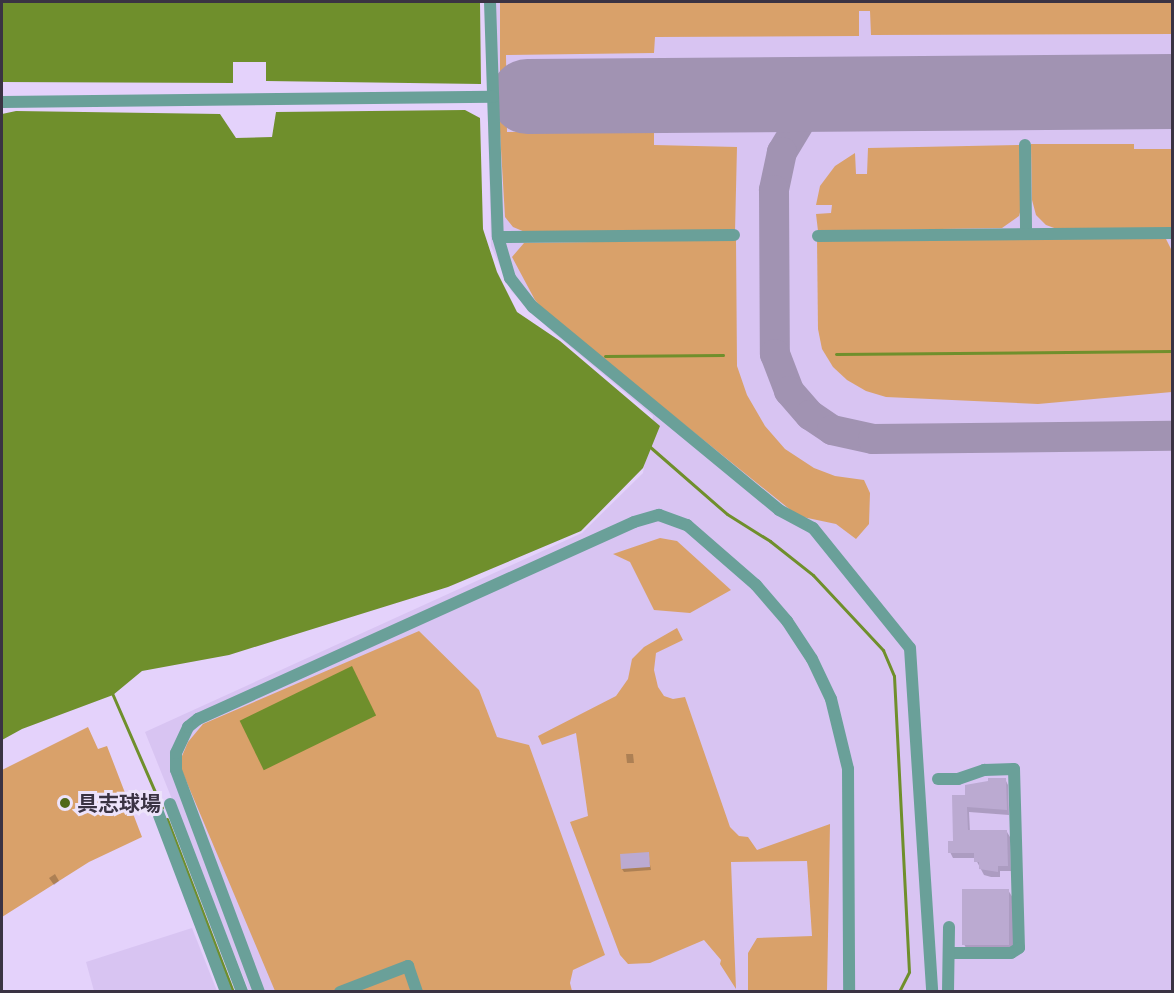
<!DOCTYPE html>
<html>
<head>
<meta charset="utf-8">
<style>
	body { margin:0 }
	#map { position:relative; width:1174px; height:993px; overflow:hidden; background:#e4d2fb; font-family:Mulish,"Noto Sans JP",sans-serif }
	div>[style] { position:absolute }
	.built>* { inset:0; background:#d8c4f2 }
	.green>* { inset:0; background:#d9a16a }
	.water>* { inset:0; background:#6f8f2c; transform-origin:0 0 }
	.shadow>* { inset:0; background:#0003 }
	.stream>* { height:3px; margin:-1.5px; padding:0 1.5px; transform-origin:1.5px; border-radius:1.5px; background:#6f8f2c }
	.taxiway>* { height:30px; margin:-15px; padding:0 15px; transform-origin:15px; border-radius:15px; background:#a193b2 }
	.runway>* { height:75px; margin:-37.5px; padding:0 37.5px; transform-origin:37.5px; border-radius:37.5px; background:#a193b2 }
	.building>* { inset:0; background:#bbaad1; transform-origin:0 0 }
	.minor>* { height:12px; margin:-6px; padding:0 6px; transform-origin:6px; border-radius:6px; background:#6aa099 }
	.dots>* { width:16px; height:16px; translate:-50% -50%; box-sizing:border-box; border:3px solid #ede3fb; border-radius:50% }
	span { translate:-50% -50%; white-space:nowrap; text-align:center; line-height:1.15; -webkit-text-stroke:6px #ede3fb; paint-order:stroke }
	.poi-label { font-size:21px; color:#3a3343; font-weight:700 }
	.left { translate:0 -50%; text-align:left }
	.frame { position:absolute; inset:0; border:3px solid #3a3343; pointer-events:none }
</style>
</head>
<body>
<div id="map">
	<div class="built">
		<i style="clip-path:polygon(485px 2px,1172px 2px,1172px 991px,249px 991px,145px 732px,582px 533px,643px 473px,653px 416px,550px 330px,511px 291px,491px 246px)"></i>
		<i style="clip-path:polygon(192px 928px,217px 991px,94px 991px,86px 962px)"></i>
	</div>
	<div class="green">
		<i style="clip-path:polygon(500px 2px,1172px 2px,1172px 34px,871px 35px,870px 11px,859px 11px,859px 36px,655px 37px,654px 53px,506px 55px,507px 132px,654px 130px,654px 145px,737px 147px,735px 232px,525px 232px,513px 227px,505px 217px,500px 132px)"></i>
		<i style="clip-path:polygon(1031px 144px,1134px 144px,1134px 149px,1172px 149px,1172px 229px,1057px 229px,1046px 225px,1036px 215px,1032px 200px)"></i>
		<i style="clip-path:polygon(1020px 145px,1022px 205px,1019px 216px,1002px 228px,818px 231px,816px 214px,831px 213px,832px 205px,816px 205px,820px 186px,835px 166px,855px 153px,856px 174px,867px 174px,868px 148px)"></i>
		<i style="clip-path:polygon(1165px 237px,1172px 251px,1172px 392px,1038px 404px,886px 397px,866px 391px,847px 380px,833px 367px,822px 349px,818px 329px,817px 239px)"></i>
		<i style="clip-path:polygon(736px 240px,737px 366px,747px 395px,765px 426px,785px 449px,814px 468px,835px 476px,864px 480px,870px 493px,869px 524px,856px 539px,836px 524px,798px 516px,547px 314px,535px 300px,512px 257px,524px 243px)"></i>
		<i style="clip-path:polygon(660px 538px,677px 541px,731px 590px,690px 613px,654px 610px,630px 562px,613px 554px)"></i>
		<i style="clip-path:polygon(677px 628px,683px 640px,656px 653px,654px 670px,658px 687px,664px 696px,673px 699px,685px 697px,730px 827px,739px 836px,748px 837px,757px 850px,830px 824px,827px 991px,748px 991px,748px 953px,757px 938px,812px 936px,807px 861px,731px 862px,736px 989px,720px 964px,721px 960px,704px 940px,650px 963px,628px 964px,620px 955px,570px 822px,588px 816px,576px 733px,542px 745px,538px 736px,616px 696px,628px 679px,632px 659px,644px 647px)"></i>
		<i style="clip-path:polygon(419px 631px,479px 690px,497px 737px,529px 745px,605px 955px,573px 970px,570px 983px,572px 991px,275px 991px,182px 771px,182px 756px,188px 742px,203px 724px)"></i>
		<i style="clip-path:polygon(88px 727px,98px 749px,107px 746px,142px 837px,89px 862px,2px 917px,2px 770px)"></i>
	</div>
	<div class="water">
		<i style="clip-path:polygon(2px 2px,480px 2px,481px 84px,266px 81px,266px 62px,233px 62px,233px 83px,2px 82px)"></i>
		<i style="clip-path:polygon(465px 110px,480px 118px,483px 229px,497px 272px,517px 312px,560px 341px,660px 426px,643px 468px,581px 531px,448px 587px,229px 655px,142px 671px,113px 695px,22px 729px,2px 740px,2px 114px,16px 111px,220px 114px,236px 138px,272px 137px,276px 112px)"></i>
		<i style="left:352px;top:666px;width:55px;height:125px;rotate:64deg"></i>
	</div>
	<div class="shadow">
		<i style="clip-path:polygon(626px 754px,633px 754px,634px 763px,627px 763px)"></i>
		<i style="clip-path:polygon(1005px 779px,1008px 785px,1009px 815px,969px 812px,970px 832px,1007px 832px,1010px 837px,1011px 871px,1000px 871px,1000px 877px,991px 877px,984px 875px,975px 858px,953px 858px,950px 852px,967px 797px,967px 786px)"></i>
		<i style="clip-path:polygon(648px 854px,651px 870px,624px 872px,622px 869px)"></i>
		<i style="clip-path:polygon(55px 874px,59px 881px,54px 885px,49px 878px)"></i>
		<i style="clip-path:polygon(1008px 890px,1013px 898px,1014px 951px,968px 952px,964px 944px)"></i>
	</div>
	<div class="stream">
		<i style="left:836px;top:354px;width:336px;rotate:-0.5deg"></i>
		<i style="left:605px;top:356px;width:118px;rotate:-0.5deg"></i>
		<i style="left:649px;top:446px;width:103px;rotate:41.1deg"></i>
		<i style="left:727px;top:514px;width:51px;rotate:32.1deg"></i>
		<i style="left:770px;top:541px;width:55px;rotate:38.3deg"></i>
		<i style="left:813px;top:575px;width:103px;rotate:47deg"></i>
		<i style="left:883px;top:650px;width:28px;rotate:67deg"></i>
		<i style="left:894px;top:676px;width:296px;rotate:87.1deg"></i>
		<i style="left:909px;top:972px;width:22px;rotate:117deg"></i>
		<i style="left:112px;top:693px;width:125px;rotate:66.5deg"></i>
		<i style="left:167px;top:819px;width:185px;rotate:69.1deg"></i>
	</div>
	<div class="taxiway">
		<i style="left:817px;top:94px;width:68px;rotate:121.1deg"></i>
		<i style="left:782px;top:152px;width:39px;rotate:102deg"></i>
		<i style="left:774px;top:190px;width:164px;rotate:89.7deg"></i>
		<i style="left:775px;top:354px;width:40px;rotate:69deg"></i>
		<i style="left:789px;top:391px;width:32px;rotate:49deg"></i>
		<i style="left:810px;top:415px;width:27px;rotate:34deg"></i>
		<i style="left:832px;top:430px;width:42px;rotate:12.4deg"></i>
		<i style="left:873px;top:439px;width:299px;rotate:-0.6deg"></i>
	</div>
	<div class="runway">
		<i style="left:527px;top:96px;width:645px;rotate:-0.44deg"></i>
	</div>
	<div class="building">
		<i style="clip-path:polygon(988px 778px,1006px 778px,1007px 810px,967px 807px,968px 830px,1007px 830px,1008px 866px,998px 866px,998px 872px,979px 869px,979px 862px,974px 862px,974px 853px,948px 853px,948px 841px,953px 841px,952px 795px,965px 795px,965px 785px,988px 781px)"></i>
		<i style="left:649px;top:852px;width:15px;height:29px;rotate:86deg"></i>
		<i style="left:962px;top:889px;width:47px;height:56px"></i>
	</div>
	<div class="minor">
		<i style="left:490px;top:2px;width:235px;rotate:88.1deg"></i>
		<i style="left:498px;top:237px;width:43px;rotate:73.7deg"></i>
		<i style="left:510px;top:278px;width:37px;rotate:52deg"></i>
		<i style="left:533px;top:307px;width:319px;rotate:39.5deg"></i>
		<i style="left:779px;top:510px;width:38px;rotate:28deg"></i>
		<i style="left:813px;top:528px;width:154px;rotate:51.1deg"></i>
		<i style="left:910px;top:648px;width:345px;rotate:86.3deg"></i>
		<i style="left:2px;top:102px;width:491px;rotate:-0.6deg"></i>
		<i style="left:1025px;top:145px;width:87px;rotate:89.3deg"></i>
		<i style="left:818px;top:236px;width:354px;rotate:-0.5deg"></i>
		<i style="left:498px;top:237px;width:236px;rotate:-0.5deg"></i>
		<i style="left:938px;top:779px;width:20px"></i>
		<i style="left:958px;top:779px;width:28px;rotate:-19deg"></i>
		<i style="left:984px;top:770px;width:30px;rotate:-2deg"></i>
		<i style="left:1014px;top:769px;width:179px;rotate:88.4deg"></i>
		<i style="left:1019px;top:948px;width:9px;rotate:148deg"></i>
		<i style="left:1011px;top:953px;width:62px;rotate:180deg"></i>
		<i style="left:170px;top:804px;width:201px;rotate:69deg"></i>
		<i style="left:157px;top:810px;width:195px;rotate:69.2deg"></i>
		<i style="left:259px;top:992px;width:237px;rotate:-110.5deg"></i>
		<i style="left:176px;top:770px;width:17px;rotate:-90deg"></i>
		<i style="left:176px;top:753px;width:29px;rotate:-65deg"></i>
		<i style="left:188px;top:727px;width:13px;rotate:-39deg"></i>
		<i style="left:198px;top:719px;width:478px;rotate:-24.3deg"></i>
		<i style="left:634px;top:522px;width:26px;rotate:-16deg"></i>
		<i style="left:659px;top:515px;width:30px;rotate:20deg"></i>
		<i style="left:687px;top:525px;width:91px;rotate:41deg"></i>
		<i style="left:756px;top:585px;width:48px;rotate:49.3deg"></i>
		<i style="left:787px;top:621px;width:45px;rotate:56.7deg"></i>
		<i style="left:812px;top:659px;width:44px;rotate:64.6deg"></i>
		<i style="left:831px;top:699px;width:72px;rotate:76.3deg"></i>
		<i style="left:848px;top:769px;width:223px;rotate:89.7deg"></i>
		<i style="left:340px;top:992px;width:73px;rotate:-20.9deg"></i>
		<i style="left:408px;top:966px;width:28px;rotate:71deg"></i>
		<i style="left:948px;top:992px;width:65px;rotate:-89.1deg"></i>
	</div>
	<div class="dots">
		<i style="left:65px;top:803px;background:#51691a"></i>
	</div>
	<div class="poi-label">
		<span class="left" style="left:77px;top:803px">具志球場</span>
	</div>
	<div class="frame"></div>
</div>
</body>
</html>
